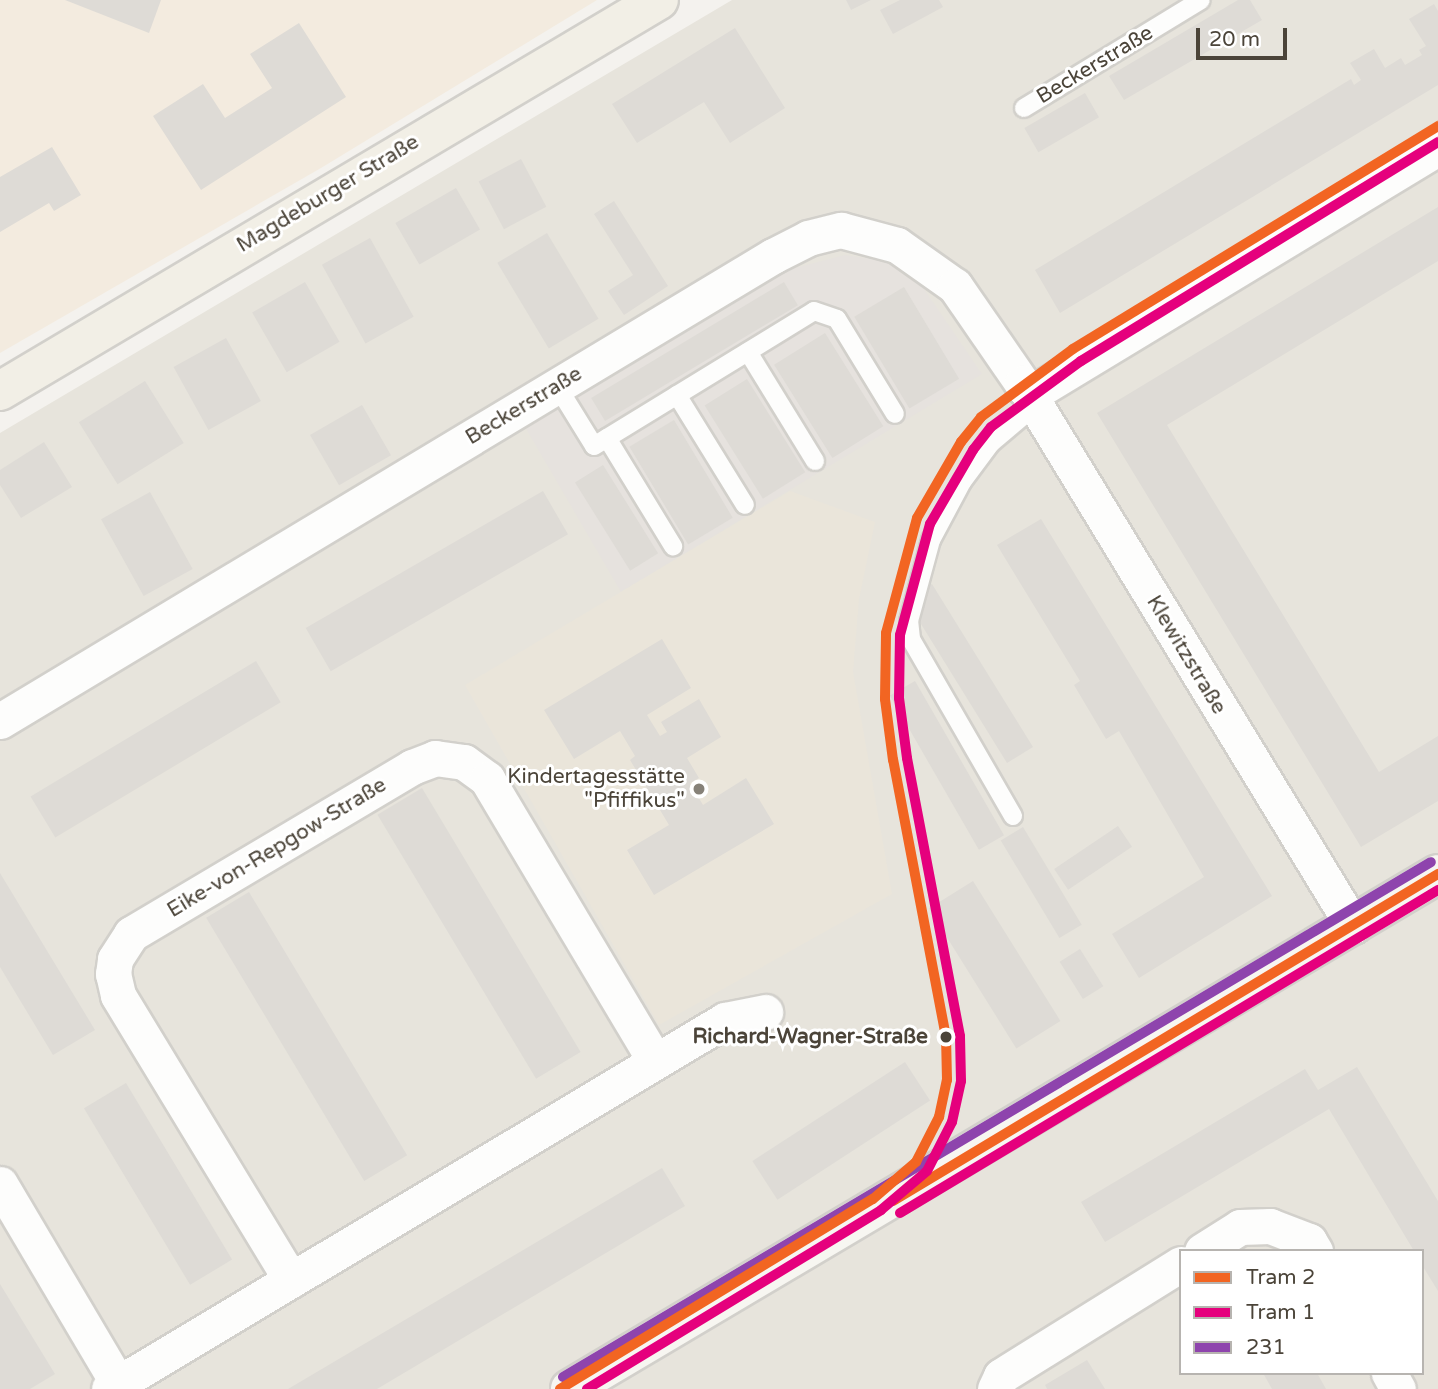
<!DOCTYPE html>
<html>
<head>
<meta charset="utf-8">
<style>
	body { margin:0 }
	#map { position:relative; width:1438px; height:1389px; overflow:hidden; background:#f4f2ee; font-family:"Varela Round",sans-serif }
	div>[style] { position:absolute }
	.residential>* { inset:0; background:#e7e4dc }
	.commercial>* { inset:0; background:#f3ebdf }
	.industrial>* { inset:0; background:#e6e2de }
	.education>* { inset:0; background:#eae5da }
	.building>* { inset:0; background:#dedbd6; transform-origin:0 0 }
	.roads { filter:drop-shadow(2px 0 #d2d0cb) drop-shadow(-2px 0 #d2d0cb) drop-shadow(0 2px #d2d0cb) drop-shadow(0 -2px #d2d0cb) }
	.lane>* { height:18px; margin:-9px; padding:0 9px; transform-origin:9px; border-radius:9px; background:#fdfdfc }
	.street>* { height:35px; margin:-17.5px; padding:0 17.5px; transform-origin:17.5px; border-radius:17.5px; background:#fdfdfc }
	.secondary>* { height:38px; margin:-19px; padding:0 19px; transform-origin:19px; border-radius:19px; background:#f7f6f1 }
	.primary>* { height:38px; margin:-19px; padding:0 19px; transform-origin:19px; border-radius:19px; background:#f2efe6 }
	.bus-1>* { height:10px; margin:-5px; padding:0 5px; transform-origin:5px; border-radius:5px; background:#8e44ad }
	.tram-1>* { height:10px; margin:-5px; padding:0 5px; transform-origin:5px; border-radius:5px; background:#f26522 }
	.tram-2>* { height:10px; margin:-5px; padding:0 5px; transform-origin:5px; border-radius:5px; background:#e5007d }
	.dots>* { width:19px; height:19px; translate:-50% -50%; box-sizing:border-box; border:4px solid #fff; border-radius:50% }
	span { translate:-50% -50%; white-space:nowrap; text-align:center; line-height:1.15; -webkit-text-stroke:6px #fff; paint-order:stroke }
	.street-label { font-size:21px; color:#4b4439 }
	.poi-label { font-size:21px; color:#4b4439 }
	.right { translate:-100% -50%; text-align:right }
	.stop-label { font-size:21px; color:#4b4439; font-weight:700 }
	.legend { position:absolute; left:1179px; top:1249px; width:245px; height:126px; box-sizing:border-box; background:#fff; border:2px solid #b7b4b0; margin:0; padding:9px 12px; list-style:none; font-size:21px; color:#4b4439 }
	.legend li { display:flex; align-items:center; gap:14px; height:35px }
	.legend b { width:35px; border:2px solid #b7b4b0 }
	.scale { position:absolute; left:1196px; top:28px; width:91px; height:32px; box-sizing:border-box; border:4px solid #4b4439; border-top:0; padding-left:9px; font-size:21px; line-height:24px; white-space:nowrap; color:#4b4439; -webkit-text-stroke:5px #fff; paint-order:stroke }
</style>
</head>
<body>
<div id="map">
	<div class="residential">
		<i style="clip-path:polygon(evenodd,732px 0,1438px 0,1438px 1389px,0 1389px,0 433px,732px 0,1181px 1251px,1422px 1251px,1422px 1373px,1181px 1373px,1181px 1251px)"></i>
	</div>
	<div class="commercial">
		<i style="clip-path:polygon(0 0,597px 0,321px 168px,0 353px)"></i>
	</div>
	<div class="industrial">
		<i style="clip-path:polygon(845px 255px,885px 261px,920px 283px,982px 374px,621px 592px,525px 427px,787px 270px)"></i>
	</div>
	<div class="education">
		<i style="clip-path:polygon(790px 491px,875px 522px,859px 599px,853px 672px,892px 894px,659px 1025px,465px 685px)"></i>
	</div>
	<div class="building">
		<i style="clip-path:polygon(65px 0,161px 0,149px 33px)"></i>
		<i style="clip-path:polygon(846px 0,871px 0,851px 10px)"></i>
		<i style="clip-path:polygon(900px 0,939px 0,943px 7px,893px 34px,880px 10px)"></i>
		<i style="clip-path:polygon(1238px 0,1250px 0,1262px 20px,1124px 100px,1109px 76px)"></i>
		<i style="clip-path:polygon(1434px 4px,1438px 11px,1438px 85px,1060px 313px,1035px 270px,1351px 79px,1354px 85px,1361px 80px,1350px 63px,1374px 49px,1385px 68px,1401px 58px,1405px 65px,1422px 55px,1419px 50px,1426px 46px,1409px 19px)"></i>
		<i style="clip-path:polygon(299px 23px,346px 97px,201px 190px,153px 116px,203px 84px,225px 118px,272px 88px,250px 54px)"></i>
		<i style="clip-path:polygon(735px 28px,785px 108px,730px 143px,704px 102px,637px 143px,612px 104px)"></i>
		<i style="left:1085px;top:93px;width:28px;height:70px;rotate:60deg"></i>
		<i style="clip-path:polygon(52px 147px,81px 195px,54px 211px,49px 203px,0 232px,0 177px)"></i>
		<i style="left:521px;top:159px;width:54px;height:48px;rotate:62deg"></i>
		<i style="left:456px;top:188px;width:48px;height:70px;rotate:60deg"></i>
		<i style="clip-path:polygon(614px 201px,668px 286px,624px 315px,608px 291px,633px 275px,594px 214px)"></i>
		<i style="clip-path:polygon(1438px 207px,1438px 261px,1167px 425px,1379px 772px,1438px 736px,1438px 801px,1361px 847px,1097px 413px)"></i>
		<i style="left:547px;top:233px;width:100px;height:58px;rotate:59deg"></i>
		<i style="left:370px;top:238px;width:90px;height:55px;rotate:61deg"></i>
		<i style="left:305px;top:282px;width:69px;height:61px;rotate:60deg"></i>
		<i style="left:784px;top:282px;width:27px;height:225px;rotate:59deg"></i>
		<i style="left:904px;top:287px;width:107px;height:58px;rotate:59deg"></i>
		<i style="left:825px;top:333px;width:110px;height:60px;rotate:58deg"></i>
		<i style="left:226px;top:338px;width:72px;height:60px;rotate:61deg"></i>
		<i style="left:747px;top:379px;width:110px;height:50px;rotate:58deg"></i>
		<i style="left:145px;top:381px;width:73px;height:78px;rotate:58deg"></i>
		<i style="left:362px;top:405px;width:58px;height:60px;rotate:60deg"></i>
		<i style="left:674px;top:420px;width:114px;height:52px;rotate:59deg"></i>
		<i style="clip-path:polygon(44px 442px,72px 487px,21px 518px,0 485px,0 470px)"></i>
		<i style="left:603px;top:465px;width:104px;height:33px;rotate:58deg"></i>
		<i style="left:543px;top:491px;width:50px;height:274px;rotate:60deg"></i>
		<i style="left:150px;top:492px;width:88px;height:56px;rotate:61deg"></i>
		<i style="clip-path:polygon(1041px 519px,1272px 896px,1139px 978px,1112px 934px,1204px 877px,1119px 731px,1106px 739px,1074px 685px,1080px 681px,997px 545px)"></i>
		<i style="clip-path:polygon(932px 584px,1033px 747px,1007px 763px,921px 624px,920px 591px)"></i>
		<i style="clip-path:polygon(662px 639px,691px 688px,647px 715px,660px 736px,667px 732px,661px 722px,699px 699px,721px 737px,687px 758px,699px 778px,690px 783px,703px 805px,746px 778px,774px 824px,654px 895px,627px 850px,669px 825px,630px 760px,635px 756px,620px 731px,574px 759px,544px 710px)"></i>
		<i style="left:256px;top:661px;width:48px;height:263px;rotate:59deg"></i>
		<i style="left:915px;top:681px;width:178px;height:29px;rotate:60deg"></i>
		<i style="left:422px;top:788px;width:308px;height:52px;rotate:59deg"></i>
		<i style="left:1118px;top:826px;width:25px;height:77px;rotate:56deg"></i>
		<i style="left:1023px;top:827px;width:114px;height:26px;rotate:59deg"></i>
		<i style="clip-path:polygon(0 873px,95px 1030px,53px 1055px,0 967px)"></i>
		<i style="left:973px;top:881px;width:165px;height:52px;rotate:58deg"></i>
		<i style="left:249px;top:892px;width:307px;height:50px;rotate:59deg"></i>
		<i style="left:1080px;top:949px;width:44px;height:24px;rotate:58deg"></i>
		<i style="left:905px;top:1062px;width:46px;height:182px;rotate:57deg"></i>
		<i style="clip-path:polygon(1357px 1067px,1438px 1201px,1438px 1291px,1422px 1265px,1422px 1251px,1414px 1251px,1329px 1109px,1105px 1242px,1081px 1202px,1305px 1069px,1318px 1090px)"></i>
		<i style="left:126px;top:1083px;width:206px;height:49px;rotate:59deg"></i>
		<i style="clip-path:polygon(662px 1168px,685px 1206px,377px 1389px,288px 1389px)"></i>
		<i style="clip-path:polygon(0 1284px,55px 1374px,30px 1389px,0 1389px)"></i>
		<i style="clip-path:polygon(1087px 1360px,1105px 1389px,1047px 1389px,1045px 1385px)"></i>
		<i style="clip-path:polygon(1263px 1373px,1317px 1373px,1326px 1389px,1272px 1389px)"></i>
	</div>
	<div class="roads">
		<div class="lane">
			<i style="left:1024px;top:108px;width:207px;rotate:-31.4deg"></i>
			<i style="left:748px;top:352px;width:128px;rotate:58.4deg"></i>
			<i style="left:557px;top:386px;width:70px;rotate:58.3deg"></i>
			<i style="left:594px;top:446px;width:258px;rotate:-31.5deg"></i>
			<i style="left:814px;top:311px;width:24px;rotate:19deg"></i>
			<i style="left:837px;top:319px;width:111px;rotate:58.6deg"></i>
			<i style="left:677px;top:395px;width:129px;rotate:58.3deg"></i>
			<i style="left:607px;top:438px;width:127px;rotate:58.6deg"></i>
			<i style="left:1013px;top:816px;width:204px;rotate:-120deg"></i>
			<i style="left:911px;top:639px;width:18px;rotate:-96deg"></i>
			<i style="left:909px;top:621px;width:84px;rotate:-74.8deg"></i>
			<i style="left:931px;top:540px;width:66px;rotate:-61.9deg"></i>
			<i style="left:962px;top:482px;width:49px;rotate:-53.4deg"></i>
			<i style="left:991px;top:443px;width:59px;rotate:-40.2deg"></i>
		</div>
		<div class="street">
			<i style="left:1030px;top:395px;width:477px;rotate:-31.2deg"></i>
			<i style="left:0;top:721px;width:902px;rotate:-31.03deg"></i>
			<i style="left:773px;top:256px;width:39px;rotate:-27deg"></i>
			<i style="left:808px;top:238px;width:34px;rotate:-14deg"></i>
			<i style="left:841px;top:230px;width:58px;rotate:15deg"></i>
			<i style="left:897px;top:245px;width:71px;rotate:35.3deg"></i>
			<i style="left:955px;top:286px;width:118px;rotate:55.4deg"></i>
			<i style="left:1022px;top:383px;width:636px;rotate:58.63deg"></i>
			<i style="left:0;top:1184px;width:238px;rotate:59.4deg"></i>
			<i style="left:1202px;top:1251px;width:45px;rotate:-32.3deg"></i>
			<i style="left:1240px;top:1227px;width:30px;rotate:-2deg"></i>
			<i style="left:1270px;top:1226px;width:42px;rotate:21deg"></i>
			<i style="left:1309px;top:1241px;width:12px;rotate:59deg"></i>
			<i style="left:291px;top:1280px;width:333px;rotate:-121.3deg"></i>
			<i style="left:118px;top:995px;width:22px;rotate:-103deg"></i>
			<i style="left:113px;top:974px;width:15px;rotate:-82deg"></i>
			<i style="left:115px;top:959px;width:30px;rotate:-57deg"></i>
			<i style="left:131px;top:934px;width:327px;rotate:-30.7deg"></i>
			<i style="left:412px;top:767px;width:25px;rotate:-21deg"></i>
			<i style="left:435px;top:758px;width:29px;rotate:8deg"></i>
			<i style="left:464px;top:762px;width:29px;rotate:36deg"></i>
			<i style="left:487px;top:779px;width:328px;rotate:59.2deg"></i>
			<i style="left:1389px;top:1373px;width:18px;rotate:61deg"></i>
			<i style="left:109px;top:1389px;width:718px;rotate:-30.92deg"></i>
			<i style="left:725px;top:1020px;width:41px;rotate:-11.3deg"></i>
			<i style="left:995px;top:1389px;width:14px;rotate:-65deg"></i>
			<i style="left:1001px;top:1376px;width:212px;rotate:-31.9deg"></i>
		</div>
		<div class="secondary">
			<i style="left:570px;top:1389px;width:1009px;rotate:-30.68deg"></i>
		</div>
		<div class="primary">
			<i style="left:0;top:391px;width:766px;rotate:-30.68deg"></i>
		</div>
	</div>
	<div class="bus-1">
		<i style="left:563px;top:1377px;width:1009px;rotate:-30.68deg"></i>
	</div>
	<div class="tram-1">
		<i style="left:893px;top:1201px;width:636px;rotate:-30.96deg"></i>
		<i style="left:560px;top:1389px;width:366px;rotate:-31.3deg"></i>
		<i style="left:873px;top:1199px;width:57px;rotate:-40.7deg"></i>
		<i style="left:916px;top:1162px;width:51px;rotate:-62.9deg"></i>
		<i style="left:939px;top:1117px;width:38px;rotate:-78deg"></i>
		<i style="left:947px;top:1080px;width:43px;rotate:-91.3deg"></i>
		<i style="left:946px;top:1037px;width:282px;rotate:-100.8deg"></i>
		<i style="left:893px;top:760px;width:62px;rotate:-97.5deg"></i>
		<i style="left:885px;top:699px;width:66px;rotate:-89.1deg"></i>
		<i style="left:886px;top:633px;width:119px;rotate:-74.9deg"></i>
		<i style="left:917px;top:518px;width:88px;rotate:-59.9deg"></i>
		<i style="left:961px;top:442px;width:32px;rotate:-51deg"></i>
		<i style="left:981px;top:417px;width:114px;rotate:-36.5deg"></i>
		<i style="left:1073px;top:349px;width:428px;rotate:-31.4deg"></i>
	</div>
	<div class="tram-2">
		<i style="left:900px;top:1213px;width:628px;rotate:-30.98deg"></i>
		<i style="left:587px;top:1389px;width:344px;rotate:-31.3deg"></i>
		<i style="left:881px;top:1210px;width:60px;rotate:-40.3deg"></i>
		<i style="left:927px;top:1171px;width:55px;rotate:-63deg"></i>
		<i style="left:952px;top:1122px;width:42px;rotate:-77.6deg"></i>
		<i style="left:961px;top:1081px;width:45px;rotate:-91.3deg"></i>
		<i style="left:960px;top:1036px;width:283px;rotate:-100.8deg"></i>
		<i style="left:907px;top:758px;width:61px;rotate:-97.6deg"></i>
		<i style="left:899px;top:698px;width:63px;rotate:-89.1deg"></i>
		<i style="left:900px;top:635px;width:115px;rotate:-74.9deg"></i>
		<i style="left:930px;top:524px;width:86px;rotate:-59.8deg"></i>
		<i style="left:973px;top:450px;width:29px;rotate:-52deg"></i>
		<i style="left:991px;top:427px;width:112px;rotate:-36.3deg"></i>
		<i style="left:1081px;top:361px;width:419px;rotate:-31.5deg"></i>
	</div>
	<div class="dots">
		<i style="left:699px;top:789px;background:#868178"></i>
		<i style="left:946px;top:1037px;background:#4b4439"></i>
	</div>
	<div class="street-label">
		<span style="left:1095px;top:65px;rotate:-31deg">Beckerstraße</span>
		<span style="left:328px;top:194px;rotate:-31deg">Magdeburger Straße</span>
		<span style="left:524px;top:406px;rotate:-31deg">Beckerstraße</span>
		<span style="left:1186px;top:655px;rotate:59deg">Klewitzstraße</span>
		<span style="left:277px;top:848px;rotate:-31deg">Eike-von-Repgow-Straße</span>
	</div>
	<div class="poi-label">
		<span class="right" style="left:685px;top:789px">Kindertagesstätte<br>"Pfiffikus"</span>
	</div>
	<div class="stop-label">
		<span class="right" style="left:928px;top:1037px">Richard-Wagner-Straße</span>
	</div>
	<ul class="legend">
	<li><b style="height:9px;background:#f26522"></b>Tram 2</li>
	<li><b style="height:9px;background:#e5007d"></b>Tram 1</li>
	<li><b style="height:9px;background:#8e44ad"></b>231</li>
	</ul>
	<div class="scale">20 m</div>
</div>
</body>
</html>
